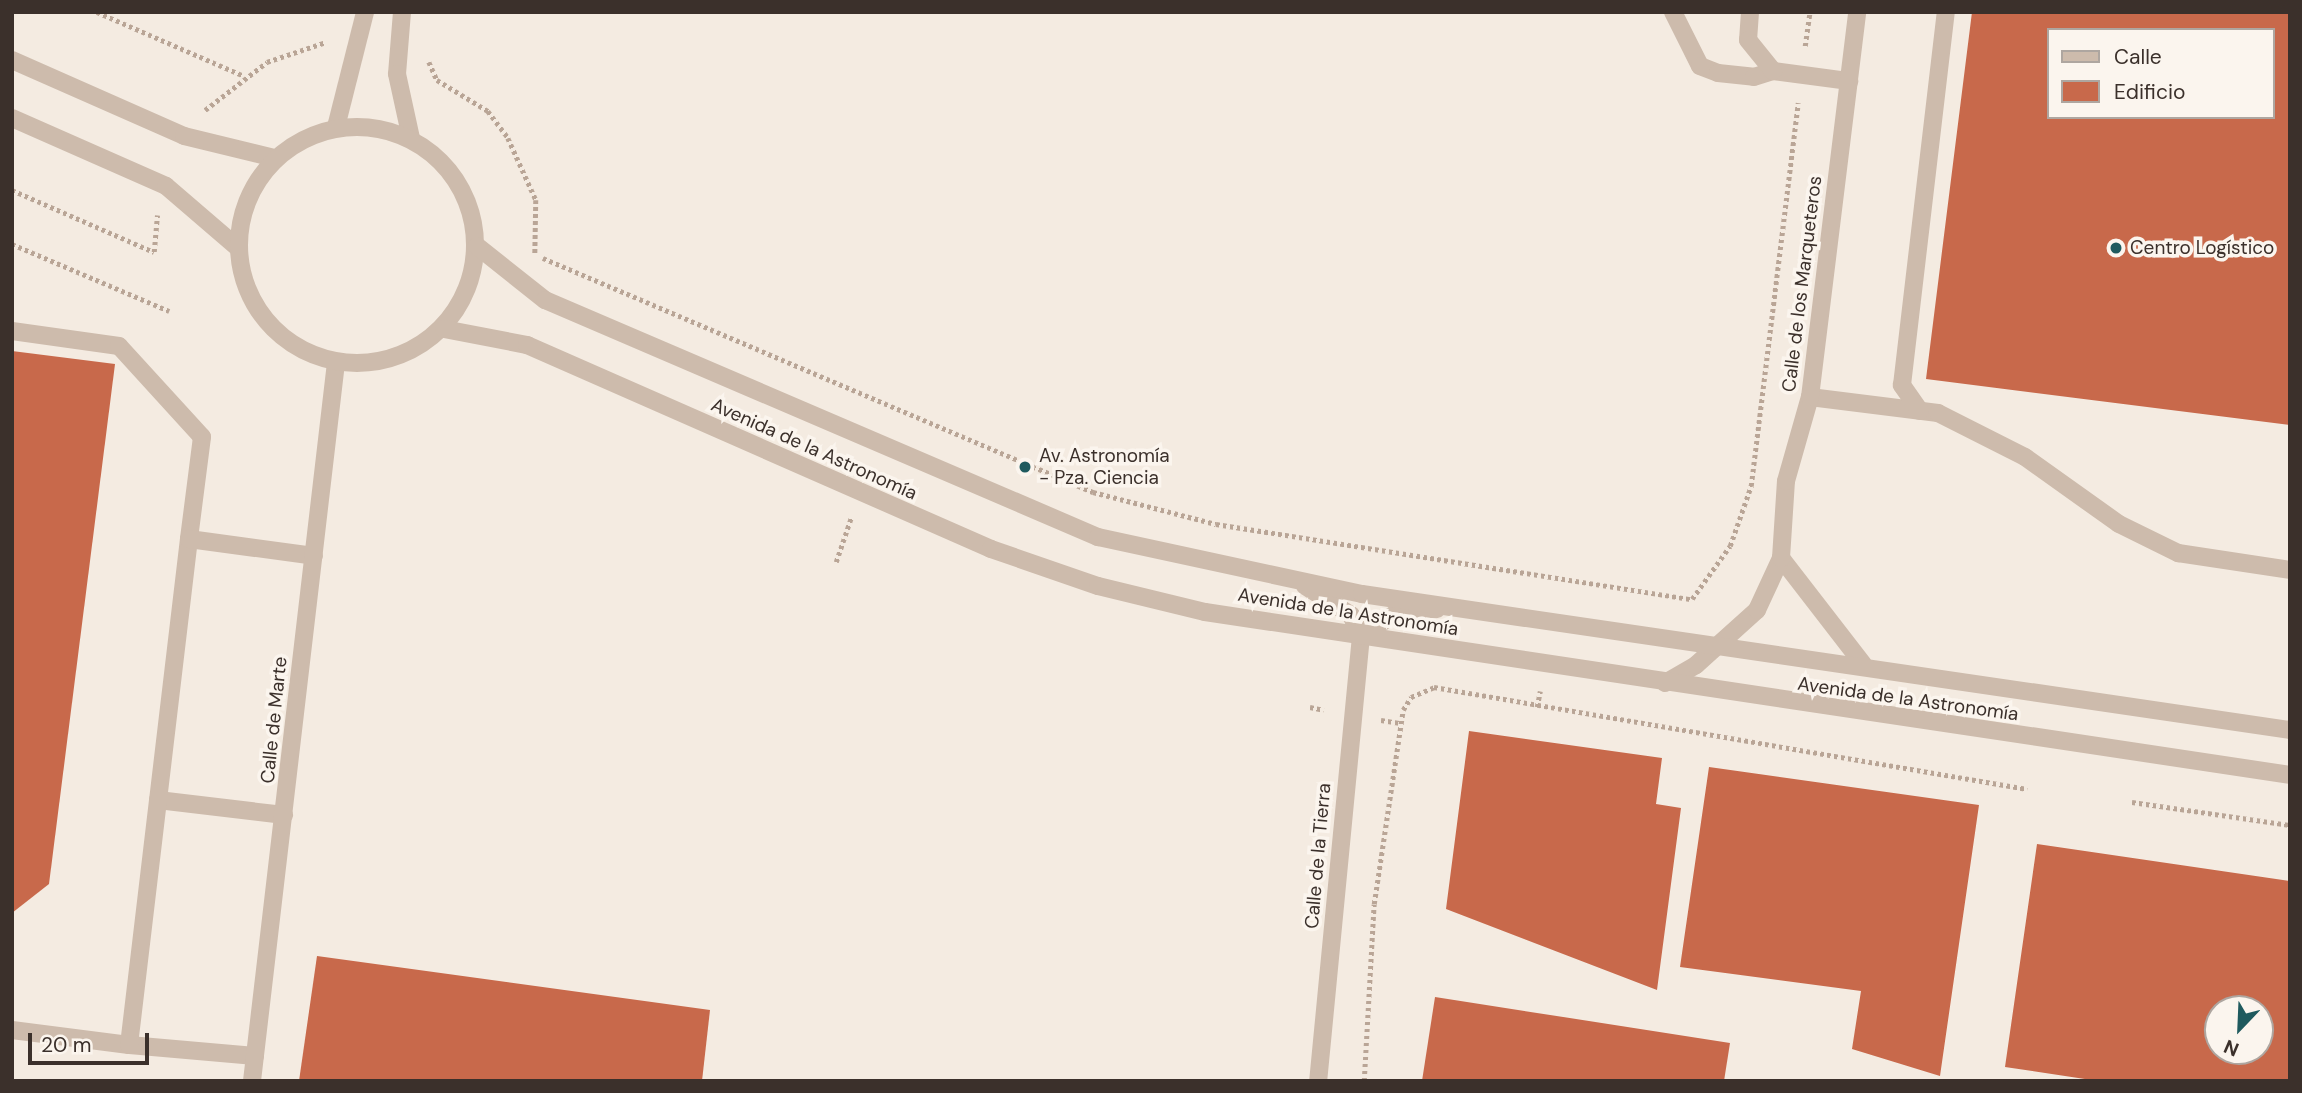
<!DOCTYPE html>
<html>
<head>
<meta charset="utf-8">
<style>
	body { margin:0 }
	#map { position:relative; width:2302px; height:1093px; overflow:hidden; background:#f4ebe1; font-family:"DM Sans",sans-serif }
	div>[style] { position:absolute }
	.building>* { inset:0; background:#c8694b }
	.path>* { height:4.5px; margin-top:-2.25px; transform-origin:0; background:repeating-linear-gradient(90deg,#b9a596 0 3.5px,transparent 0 7px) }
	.service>* { height:18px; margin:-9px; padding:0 9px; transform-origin:9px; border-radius:9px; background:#cdbbac }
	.minor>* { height:18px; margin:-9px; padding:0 9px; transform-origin:9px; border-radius:9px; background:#cdbbac }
	.tertiary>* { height:18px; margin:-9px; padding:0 9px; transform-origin:9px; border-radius:9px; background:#cdbbac }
	.tertiary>.ring { margin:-9px; padding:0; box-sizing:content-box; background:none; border:18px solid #cdbbac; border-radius:50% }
	.dots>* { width:19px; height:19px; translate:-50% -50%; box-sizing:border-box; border:4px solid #fbf5ee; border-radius:50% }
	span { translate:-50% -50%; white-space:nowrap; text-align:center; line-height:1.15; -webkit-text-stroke:7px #fbf5ee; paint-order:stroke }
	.poi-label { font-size:19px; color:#3b302b }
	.left { translate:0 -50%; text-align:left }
	.street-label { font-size:19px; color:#3b302b }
	.frame { position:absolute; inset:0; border:14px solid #3b302b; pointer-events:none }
	.legend { position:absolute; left:2047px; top:28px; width:228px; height:91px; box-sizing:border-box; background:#fbf5ee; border:2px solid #aea6a0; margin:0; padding:9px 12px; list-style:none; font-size:21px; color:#3b302b }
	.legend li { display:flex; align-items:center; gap:14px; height:35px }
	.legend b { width:35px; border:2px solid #aea6a0 }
	.north { position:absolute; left:2204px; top:995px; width:70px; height:70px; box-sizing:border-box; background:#fbf5ee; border:2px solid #aea6a0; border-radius:50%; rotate:203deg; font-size:19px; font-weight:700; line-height:28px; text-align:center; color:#3b302b }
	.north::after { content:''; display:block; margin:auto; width:24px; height:32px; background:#1f5a5e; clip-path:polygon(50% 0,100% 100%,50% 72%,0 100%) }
	.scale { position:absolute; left:28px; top:1033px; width:121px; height:32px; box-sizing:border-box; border:4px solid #3b302b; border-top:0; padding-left:9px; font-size:21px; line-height:24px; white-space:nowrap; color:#3b302b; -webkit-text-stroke:5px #fbf5ee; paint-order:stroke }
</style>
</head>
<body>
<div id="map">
	<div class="building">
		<i style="clip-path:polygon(evenodd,1972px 12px,2290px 12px,2290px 425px,1926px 379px,1972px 12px,2048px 30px,2272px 30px,2272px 117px,2048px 117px,2048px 30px)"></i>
		<i style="clip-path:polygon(12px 351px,115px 364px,49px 884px,12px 913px)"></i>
		<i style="clip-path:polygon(1469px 731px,1662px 758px,1656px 804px,1681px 808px,1657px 990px,1446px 909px)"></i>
		<i style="clip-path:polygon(1709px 767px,1979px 805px,1940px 1076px,1852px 1049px,1861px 991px,1680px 967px)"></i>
		<i style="clip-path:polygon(evenodd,2037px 844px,2290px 881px,2290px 1081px,2098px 1081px,2005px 1067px,2037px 844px,2218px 1009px,2260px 1009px,2260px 1051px,2218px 1051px,2218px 1009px)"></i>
		<i style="clip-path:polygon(317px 956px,710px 1010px,702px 1081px,299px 1081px)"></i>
		<i style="clip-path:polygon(1435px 997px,1730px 1043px,1724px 1081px,1422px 1081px)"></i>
	</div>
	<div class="path">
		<i style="left:97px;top:12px;width:160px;rotate:23.5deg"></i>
		<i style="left:1805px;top:46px;width:34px;rotate:-82deg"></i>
		<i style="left:429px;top:62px;width:20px;rotate:66deg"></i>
		<i style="left:437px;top:80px;width:60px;rotate:31.3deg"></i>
		<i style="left:488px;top:111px;width:34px;rotate:53deg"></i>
		<i style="left:508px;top:138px;width:68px;rotate:65.7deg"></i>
		<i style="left:536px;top:200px;width:55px;rotate:91deg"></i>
		<i style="left:205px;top:110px;width:78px;rotate:-37.7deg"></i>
		<i style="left:267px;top:62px;width:62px;rotate:-18.7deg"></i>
		<i style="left:12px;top:190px;width:155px;rotate:23.6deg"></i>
		<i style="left:154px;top:252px;width:37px;rotate:-85deg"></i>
		<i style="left:12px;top:244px;width:171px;rotate:23.1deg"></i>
		<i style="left:543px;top:258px;width:598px;rotate:23.05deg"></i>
		<i style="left:1093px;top:492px;width:127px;rotate:14.6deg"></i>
		<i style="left:1216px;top:524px;width:482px;rotate:9deg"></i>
		<i style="left:1692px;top:599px;width:65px;rotate:-54.4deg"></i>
		<i style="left:1730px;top:546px;width:64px;rotate:-70.7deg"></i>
		<i style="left:1751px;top:486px;width:386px;rotate:-83deg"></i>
		<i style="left:836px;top:562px;width:46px;rotate:-71.2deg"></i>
		<i style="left:1310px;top:707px;width:14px;rotate:12deg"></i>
		<i style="left:1537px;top:707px;width:16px;rotate:-79deg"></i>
		<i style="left:1381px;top:720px;width:20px;rotate:9deg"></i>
		<i style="left:2132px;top:802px;width:160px;rotate:8.3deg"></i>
		<i style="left:1364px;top:1081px;width:177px;rotate:-86.8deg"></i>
		<i style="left:1374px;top:904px;width:196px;rotate:-81.5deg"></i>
		<i style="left:1403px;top:710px;width:15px;rotate:-58deg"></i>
		<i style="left:1411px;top:697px;width:25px;rotate:-23deg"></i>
		<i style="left:1434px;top:687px;width:602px;rotate:9.76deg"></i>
	</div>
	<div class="service">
		<i style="left:1673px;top:12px;width:60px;rotate:63.4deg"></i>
		<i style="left:1700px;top:66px;width:19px;rotate:21deg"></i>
		<i style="left:1718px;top:73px;width:36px;rotate:6deg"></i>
		<i style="left:1754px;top:77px;width:20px;rotate:-18deg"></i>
		<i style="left:1773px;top:71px;width:77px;rotate:7.5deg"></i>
		<i style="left:1750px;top:12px;width:28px;rotate:94deg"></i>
		<i style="left:1748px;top:40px;width:40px;rotate:51deg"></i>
		<i style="left:12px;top:331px;width:108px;rotate:8deg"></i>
		<i style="left:119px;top:346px;width:123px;rotate:47.6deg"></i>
		<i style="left:202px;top:437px;width:103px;rotate:97.3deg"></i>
		<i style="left:1810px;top:397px;width:129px;rotate:7.1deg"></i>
		<i style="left:1938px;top:413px;width:97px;rotate:26.8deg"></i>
		<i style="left:2025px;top:457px;width:115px;rotate:35.5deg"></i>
		<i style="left:2119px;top:524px;width:66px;rotate:26.2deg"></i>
		<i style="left:2178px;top:553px;width:113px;rotate:8.6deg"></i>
		<i style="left:1920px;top:411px;width:32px;rotate:-125deg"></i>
		<i style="left:1902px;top:385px;width:376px;rotate:-83.3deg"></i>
		<i style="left:158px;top:800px;width:127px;rotate:6.8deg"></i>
		<i style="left:12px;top:1030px;width:118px;rotate:7.3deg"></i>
		<i style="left:255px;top:1056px;width:126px;rotate:-175deg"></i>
		<i style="left:129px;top:1045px;width:510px;rotate:-83.24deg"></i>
		<i style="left:189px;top:539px;width:126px;rotate:7.7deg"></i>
	</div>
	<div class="minor">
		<i style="left:402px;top:12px;width:62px;rotate:94.6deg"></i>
		<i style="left:397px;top:74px;width:66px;rotate:77.7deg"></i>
		<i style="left:336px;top:127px;width:119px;rotate:-75.8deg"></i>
		<i style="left:1781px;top:558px;width:134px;rotate:52.3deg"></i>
		<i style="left:1305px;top:586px;width:54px;rotate:32.2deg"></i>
		<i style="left:1351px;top:615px;width:23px;rotate:65deg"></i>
		<i style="left:1361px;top:636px;width:447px;rotate:95.5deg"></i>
		<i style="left:1361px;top:636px;width:42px;rotate:-33.3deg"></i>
		<i style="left:1396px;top:613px;width:41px;rotate:-5.6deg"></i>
		<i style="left:1665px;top:683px;width:36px;rotate:-30deg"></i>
		<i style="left:1696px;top:665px;width:82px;rotate:-42deg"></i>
		<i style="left:1757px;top:610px;width:57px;rotate:-65.2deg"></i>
		<i style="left:1781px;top:558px;width:77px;rotate:-86.3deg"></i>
		<i style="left:1786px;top:481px;width:87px;rotate:-74.1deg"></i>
		<i style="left:1810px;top:397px;width:388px;rotate:-83deg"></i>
		<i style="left:252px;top:1081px;width:723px;rotate:-83.33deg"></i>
	</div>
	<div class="tertiary">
		<i style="left:12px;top:60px;width:188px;rotate:23.8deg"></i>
		<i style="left:184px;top:136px;width:93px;rotate:13.7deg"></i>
		<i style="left:12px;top:118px;width:168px;rotate:23.8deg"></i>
		<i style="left:166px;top:186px;width:94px;rotate:40.7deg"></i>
		<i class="ring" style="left:239px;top:127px;width:218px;height:218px"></i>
		<i style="left:477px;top:246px;width:87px;rotate:38.5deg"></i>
		<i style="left:545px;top:300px;width:602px;rotate:23.2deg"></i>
		<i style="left:1098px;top:537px;width:270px;rotate:12.2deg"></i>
		<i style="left:1362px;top:594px;width:938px;rotate:8.34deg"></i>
		<i style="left:444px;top:329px;width:85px;rotate:10.9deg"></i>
		<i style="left:527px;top:345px;width:507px;rotate:23.73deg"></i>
		<i style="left:991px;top:549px;width:113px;rotate:19.1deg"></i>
		<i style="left:1098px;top:586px;width:110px;rotate:13.7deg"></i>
		<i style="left:1205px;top:612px;width:1097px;rotate:8.54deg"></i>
	</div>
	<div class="dots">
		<i style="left:2116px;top:248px;background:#1f5a5e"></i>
		<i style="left:1025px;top:467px;background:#1f5a5e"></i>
	</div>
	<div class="poi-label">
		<span class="left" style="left:2130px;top:248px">Centro Logístico</span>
		<span class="left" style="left:1039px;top:467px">Av. Astronomía<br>- Pza. Ciencia</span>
	</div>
	<div class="street-label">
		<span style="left:1802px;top:284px;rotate:-83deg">Calle de los Marqueteros</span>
		<span style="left:814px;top:449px;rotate:24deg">Avenida de la Astronomía</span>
		<span style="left:1348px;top:612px;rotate:9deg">Avenida de la Astronomía</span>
		<span style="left:1908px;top:699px;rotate:8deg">Avenida de la Astronomía</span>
		<span style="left:274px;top:720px;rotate:-84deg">Calle de Marte</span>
		<span style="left:1318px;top:856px;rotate:-85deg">Calle de la Tierra</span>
	</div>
	<div class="frame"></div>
	<ul class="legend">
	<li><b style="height:9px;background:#cdbbac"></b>Calle</li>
	<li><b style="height:19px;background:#c8694b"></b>Edificio</li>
	</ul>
	<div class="north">N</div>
	<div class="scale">20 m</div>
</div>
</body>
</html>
